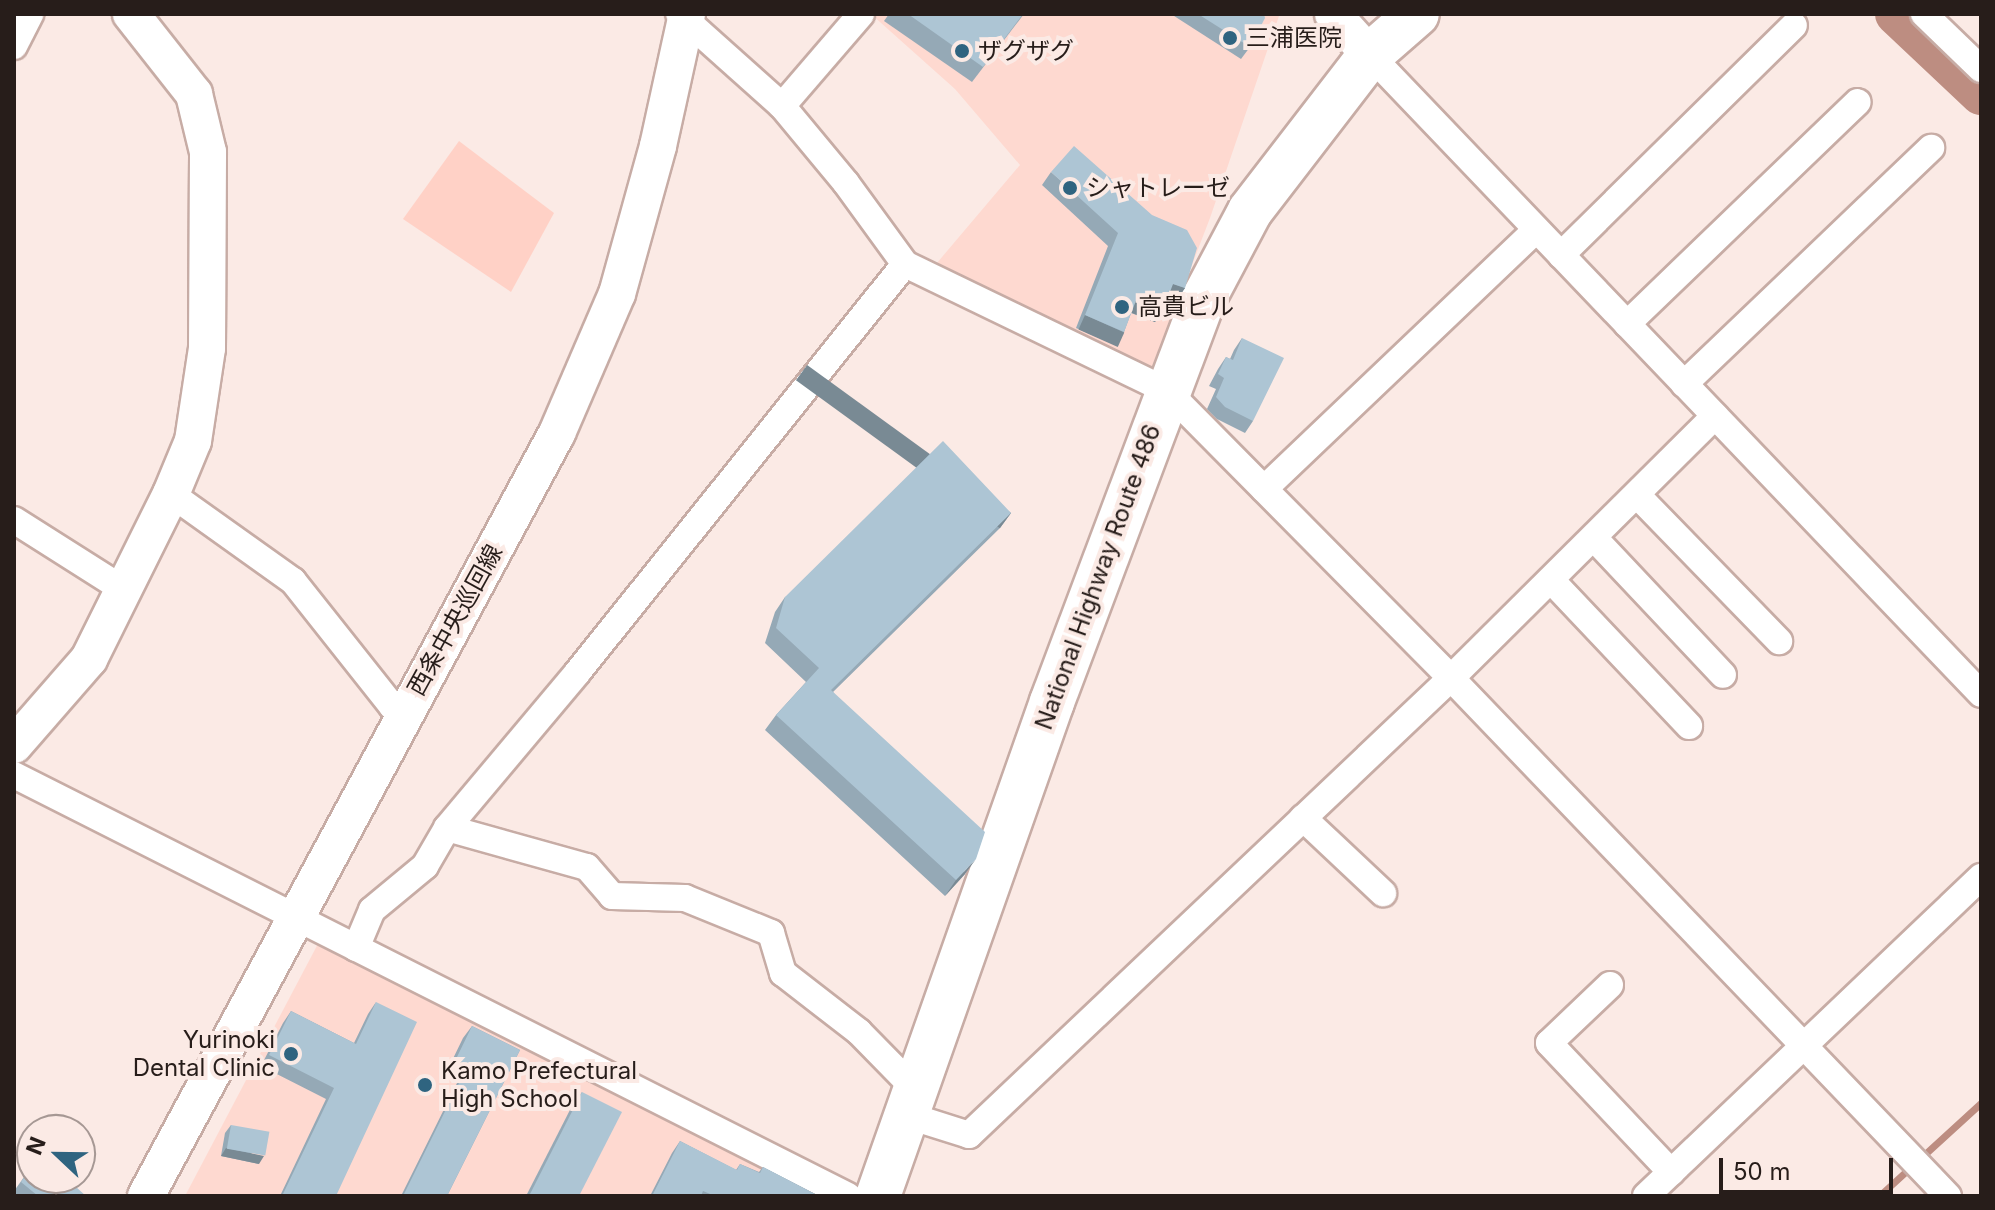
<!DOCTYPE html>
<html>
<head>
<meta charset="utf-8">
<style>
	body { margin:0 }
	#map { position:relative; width:1995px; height:1210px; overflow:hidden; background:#fbeae5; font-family:Inter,"Noto Sans JP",sans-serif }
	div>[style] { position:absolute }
	.built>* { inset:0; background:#fed9d0 }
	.green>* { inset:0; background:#ffd1c6 }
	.stream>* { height:7px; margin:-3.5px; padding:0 3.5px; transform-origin:3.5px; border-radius:3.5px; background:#bd8d81 }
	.river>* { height:42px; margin:-21px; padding:0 21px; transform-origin:21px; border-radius:21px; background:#bd8d81 }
	.roads { filter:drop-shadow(2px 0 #c7aca5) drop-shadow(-2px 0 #c7aca5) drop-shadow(0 2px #c7aca5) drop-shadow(0 -2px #c7aca5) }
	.street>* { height:26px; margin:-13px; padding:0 13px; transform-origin:13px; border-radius:13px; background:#fff }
	.secondary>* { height:36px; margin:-18px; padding:0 18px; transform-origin:18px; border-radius:18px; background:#fff }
	.highway>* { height:44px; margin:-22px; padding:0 22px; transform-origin:22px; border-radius:22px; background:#fff }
	.wall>* { inset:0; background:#95a9b6 }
	.shaded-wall>* { inset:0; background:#798a94; transform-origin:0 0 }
	.building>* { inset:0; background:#adc5d4; transform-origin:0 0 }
	.dots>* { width:22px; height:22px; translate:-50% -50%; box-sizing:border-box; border:4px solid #fbeae5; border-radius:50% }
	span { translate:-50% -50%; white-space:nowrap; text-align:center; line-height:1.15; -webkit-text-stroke:8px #fbeae5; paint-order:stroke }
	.poi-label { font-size:24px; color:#271d1a }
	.left { translate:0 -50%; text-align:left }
	.right { translate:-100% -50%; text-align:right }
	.street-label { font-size:24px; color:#271d1a }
	.frame { position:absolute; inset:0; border:16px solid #271d1a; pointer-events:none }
	.north { position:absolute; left:16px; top:1114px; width:80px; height:80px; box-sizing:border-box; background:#fbeae5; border:2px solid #a69894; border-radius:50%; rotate:292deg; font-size:22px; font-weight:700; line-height:32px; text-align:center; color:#271d1a }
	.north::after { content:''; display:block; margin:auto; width:28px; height:36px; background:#2f6480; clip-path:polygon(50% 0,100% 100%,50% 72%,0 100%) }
	.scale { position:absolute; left:1719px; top:1158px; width:174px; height:36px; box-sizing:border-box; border:4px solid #271d1a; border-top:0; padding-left:10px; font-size:24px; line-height:28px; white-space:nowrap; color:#271d1a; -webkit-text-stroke:6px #fbeae5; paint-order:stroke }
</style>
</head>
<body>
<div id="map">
	<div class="built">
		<i style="clip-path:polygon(871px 14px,1288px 14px,1279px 16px,1210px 218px,1150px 374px,931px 270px,1020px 165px,955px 89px)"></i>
		<i style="clip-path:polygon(320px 940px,832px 1196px,185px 1196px)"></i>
	</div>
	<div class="green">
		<i style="clip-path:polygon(459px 141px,554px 213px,511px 292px,403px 219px)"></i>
	</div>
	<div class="stream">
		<i style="left:1879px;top:1196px;width:138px;rotate:-42.4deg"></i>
	</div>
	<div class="river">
		<i style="left:1896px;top:14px;width:117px;rotate:43.3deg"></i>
	</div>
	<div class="roads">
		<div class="street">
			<i style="left:1924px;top:14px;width:79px;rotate:44deg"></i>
			<i style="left:14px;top:46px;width:36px;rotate:-63deg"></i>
			<i style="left:1370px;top:55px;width:884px;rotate:46.28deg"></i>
			<i style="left:782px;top:106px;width:121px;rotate:-49.3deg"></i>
			<i style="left:1561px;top:255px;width:327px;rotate:-44.6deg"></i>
			<i style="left:905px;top:264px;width:290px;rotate:25.8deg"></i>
			<i style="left:1166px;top:390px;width:405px;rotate:45.3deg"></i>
			<i style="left:1451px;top:678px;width:718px;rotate:46.19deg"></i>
			<i style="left:1627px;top:324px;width:320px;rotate:-43.9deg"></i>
			<i style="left:1684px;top:384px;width:342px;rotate:-43.7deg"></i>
			<i style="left:1264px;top:489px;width:376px;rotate:-43.6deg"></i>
			<i style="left:171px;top:494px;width:150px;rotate:35.5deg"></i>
			<i style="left:293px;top:581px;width:159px;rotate:51.6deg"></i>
			<i style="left:392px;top:706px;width:14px;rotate:34deg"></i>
			<i style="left:1637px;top:495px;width:204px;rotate:45.8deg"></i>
			<i style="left:14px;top:520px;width:127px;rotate:32.4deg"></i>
			<i style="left:1594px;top:538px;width:188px;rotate:46.7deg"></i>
			<i style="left:1551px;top:580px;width:201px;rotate:46.6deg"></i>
			<i style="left:14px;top:775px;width:934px;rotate:26.78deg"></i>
			<i style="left:1303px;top:818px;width:110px;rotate:43.2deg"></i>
			<i style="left:447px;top:828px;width:145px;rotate:15.6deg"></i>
			<i style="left:587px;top:867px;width:38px;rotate:49deg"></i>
			<i style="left:612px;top:896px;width:73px;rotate:1.6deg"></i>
			<i style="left:685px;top:898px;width:93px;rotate:22.1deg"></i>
			<i style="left:771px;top:933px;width:42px;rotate:73.3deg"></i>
			<i style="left:783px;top:973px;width:96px;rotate:37.8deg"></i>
			<i style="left:859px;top:1032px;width:81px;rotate:45.5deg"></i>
			<i style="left:356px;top:948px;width:41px;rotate:-67.2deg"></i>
			<i style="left:372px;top:910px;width:69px;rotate:-39.7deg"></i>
			<i style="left:425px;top:866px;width:44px;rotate:-59.9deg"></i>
			<i style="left:447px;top:828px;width:202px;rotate:-50deg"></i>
			<i style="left:577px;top:673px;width:524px;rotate:-51.27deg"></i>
			<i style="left:905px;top:264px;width:100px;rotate:-126.1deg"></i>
			<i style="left:846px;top:183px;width:100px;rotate:-129.7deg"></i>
			<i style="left:782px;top:106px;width:138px;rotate:-138.2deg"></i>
			<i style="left:1610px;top:985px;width:84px;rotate:136.4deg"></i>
			<i style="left:1549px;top:1043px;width:178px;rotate:46.6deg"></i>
			<i style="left:906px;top:1115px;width:66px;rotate:17.6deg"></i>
			<i style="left:969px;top:1135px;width:664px;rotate:-43.47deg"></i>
			<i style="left:1451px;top:678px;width:372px;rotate:-44.8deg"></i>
			<i style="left:1646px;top:1196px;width:463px;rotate:-43.6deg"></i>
		</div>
		<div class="secondary">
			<i style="left:1333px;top:14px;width:55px;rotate:47.9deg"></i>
			<i style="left:14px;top:745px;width:114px;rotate:-48.9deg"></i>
			<i style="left:89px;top:659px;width:184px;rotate:-63.6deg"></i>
			<i style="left:171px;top:494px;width:57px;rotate:-67.5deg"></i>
			<i style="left:193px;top:441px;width:94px;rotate:-81.4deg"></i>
			<i style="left:207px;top:348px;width:196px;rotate:-89.7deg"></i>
			<i style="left:208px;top:152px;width:60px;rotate:-103.6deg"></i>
			<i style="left:194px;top:94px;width:102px;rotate:-128.2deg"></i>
			<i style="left:146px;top:1196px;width:867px;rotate:-61.69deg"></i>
			<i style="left:557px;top:433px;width:151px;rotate:-66.7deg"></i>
			<i style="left:617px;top:294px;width:154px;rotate:-74.5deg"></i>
			<i style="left:658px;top:146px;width:135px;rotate:-77.6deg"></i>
		</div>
		<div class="highway">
			<i style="left:878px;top:1196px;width:524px;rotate:-70.6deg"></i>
			<i style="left:1052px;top:702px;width:432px;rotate:-69.4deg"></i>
			<i style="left:1204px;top:298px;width:98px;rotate:-62.1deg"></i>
			<i style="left:1250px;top:211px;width:197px;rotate:-52.4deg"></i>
			<i style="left:1370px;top:55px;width:62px;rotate:-41.1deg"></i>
		</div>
	</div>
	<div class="wall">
		<i style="clip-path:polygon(889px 14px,1024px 14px,972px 82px,884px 21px)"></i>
		<i style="clip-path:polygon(1171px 14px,1264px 14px,1250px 47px,1241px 59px)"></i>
		<i style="clip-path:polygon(1051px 172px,1185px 288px,1175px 302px,1168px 299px,1164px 308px,1155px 322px,1131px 313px,1124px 332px,1115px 345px,1076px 328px,1108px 246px,1042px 185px)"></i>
		<i style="clip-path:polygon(1242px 338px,1253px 421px,1245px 433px,1217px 419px,1207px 409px,1216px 389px,1209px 386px,1218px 369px,1226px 357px,1230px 359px,1234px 350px)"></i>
		<i style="clip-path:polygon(1011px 513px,1000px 528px,833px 692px,965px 874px,945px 896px,765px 730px,776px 715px,806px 682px,765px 643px,775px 612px,785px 597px)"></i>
		<i style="clip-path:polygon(376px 1002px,336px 1196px,280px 1196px,326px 1099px,261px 1066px,283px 1023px,291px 1011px,354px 1043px,368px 1014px)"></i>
		<i style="clip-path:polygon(472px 1026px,520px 1050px,447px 1196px,401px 1196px,460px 1077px,447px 1071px,463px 1038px)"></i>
		<i style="clip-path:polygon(582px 1092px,579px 1196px,526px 1196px,573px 1104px)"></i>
		<i style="clip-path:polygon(231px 1125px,259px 1164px,221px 1156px,225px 1133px)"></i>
		<i style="clip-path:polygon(680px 1141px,736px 1170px,740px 1164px,759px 1172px,763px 1167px,819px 1196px,650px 1196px,672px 1153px)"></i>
		<i style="clip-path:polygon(32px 1166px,86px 1196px,15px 1196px,14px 1191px)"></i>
	</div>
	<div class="shaded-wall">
		<i style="clip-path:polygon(1173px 284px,1185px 288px,1175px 302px,1164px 297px)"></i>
		<i style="clip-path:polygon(1137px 298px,1164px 308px,1155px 322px,1127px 311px)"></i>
		<i style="left:1085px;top:315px;width:43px;height:16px;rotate:24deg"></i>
		<i style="left:1011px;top:513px;width:19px;height:252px;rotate:126deg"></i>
		<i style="clip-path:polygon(976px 859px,965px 874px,945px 896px,956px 880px)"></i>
		<i style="clip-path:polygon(226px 1148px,264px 1156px,259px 1164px,221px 1156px)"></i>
	</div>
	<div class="building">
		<i style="clip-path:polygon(908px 14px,1023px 14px,983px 67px)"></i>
		<i style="clip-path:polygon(1198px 14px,1264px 14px,1265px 18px,1250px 47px)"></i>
		<i style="clip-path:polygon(1074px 146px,1152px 215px,1187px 230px,1197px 248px,1185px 288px,1173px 284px,1164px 308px,1137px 298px,1124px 332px,1085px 315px,1118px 233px,1051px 172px)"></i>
		<i style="clip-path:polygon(1242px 338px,1284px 358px,1253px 421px,1225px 407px,1216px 397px,1224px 378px,1218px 374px,1226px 357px,1233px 360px)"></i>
		<i style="clip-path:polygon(943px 441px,1011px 513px,831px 690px,985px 832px,976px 859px,956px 880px,776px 715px,819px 668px,776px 628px,785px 597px)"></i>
		<i style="clip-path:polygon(376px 1002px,417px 1022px,336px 1196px,282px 1196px,334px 1088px,269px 1055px,291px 1011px,356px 1044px)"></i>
		<i style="clip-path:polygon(472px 1026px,520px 1050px,447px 1196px,403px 1196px,468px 1065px,456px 1059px)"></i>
		<i style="clip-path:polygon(582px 1092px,622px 1112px,579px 1196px,529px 1196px)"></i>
		<i style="left:231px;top:1125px;width:39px;height:24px;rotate:10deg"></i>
		<i style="clip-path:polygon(680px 1141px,737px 1170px,740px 1164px,760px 1173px,763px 1167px,819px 1196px,715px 1196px,703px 1191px,701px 1196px,652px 1196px)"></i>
		<i style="clip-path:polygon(32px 1166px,32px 1178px,66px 1178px,86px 1196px,38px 1196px,21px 1182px)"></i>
	</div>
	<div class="dots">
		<i style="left:1230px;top:38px;background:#2f6480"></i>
		<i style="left:962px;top:51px;background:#2f6480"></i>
		<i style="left:1070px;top:188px;background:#2f6480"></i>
		<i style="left:1122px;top:307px;background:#2f6480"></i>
		<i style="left:291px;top:1054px;background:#2f6480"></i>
		<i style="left:425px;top:1085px;background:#2f6480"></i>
	</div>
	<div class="poi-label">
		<span class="left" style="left:1246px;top:38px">三浦医院</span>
		<span class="left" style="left:978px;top:51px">ザグザグ</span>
		<span class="left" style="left:1086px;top:188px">シャトレーゼ</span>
		<span class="left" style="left:1138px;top:307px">高貴ビル</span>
		<span class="right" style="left:275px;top:1054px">Yurinoki<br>Dental Clinic</span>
		<span class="left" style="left:441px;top:1085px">Kamo Prefectural<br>High School</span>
	</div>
	<div class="street-label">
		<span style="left:1098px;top:577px;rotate:-70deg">National Highway Route 486</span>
		<span style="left:455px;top:620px;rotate:-61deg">西条中央巡回線</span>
	</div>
	<div class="frame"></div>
	<div class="north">N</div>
	<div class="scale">50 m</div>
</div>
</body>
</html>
